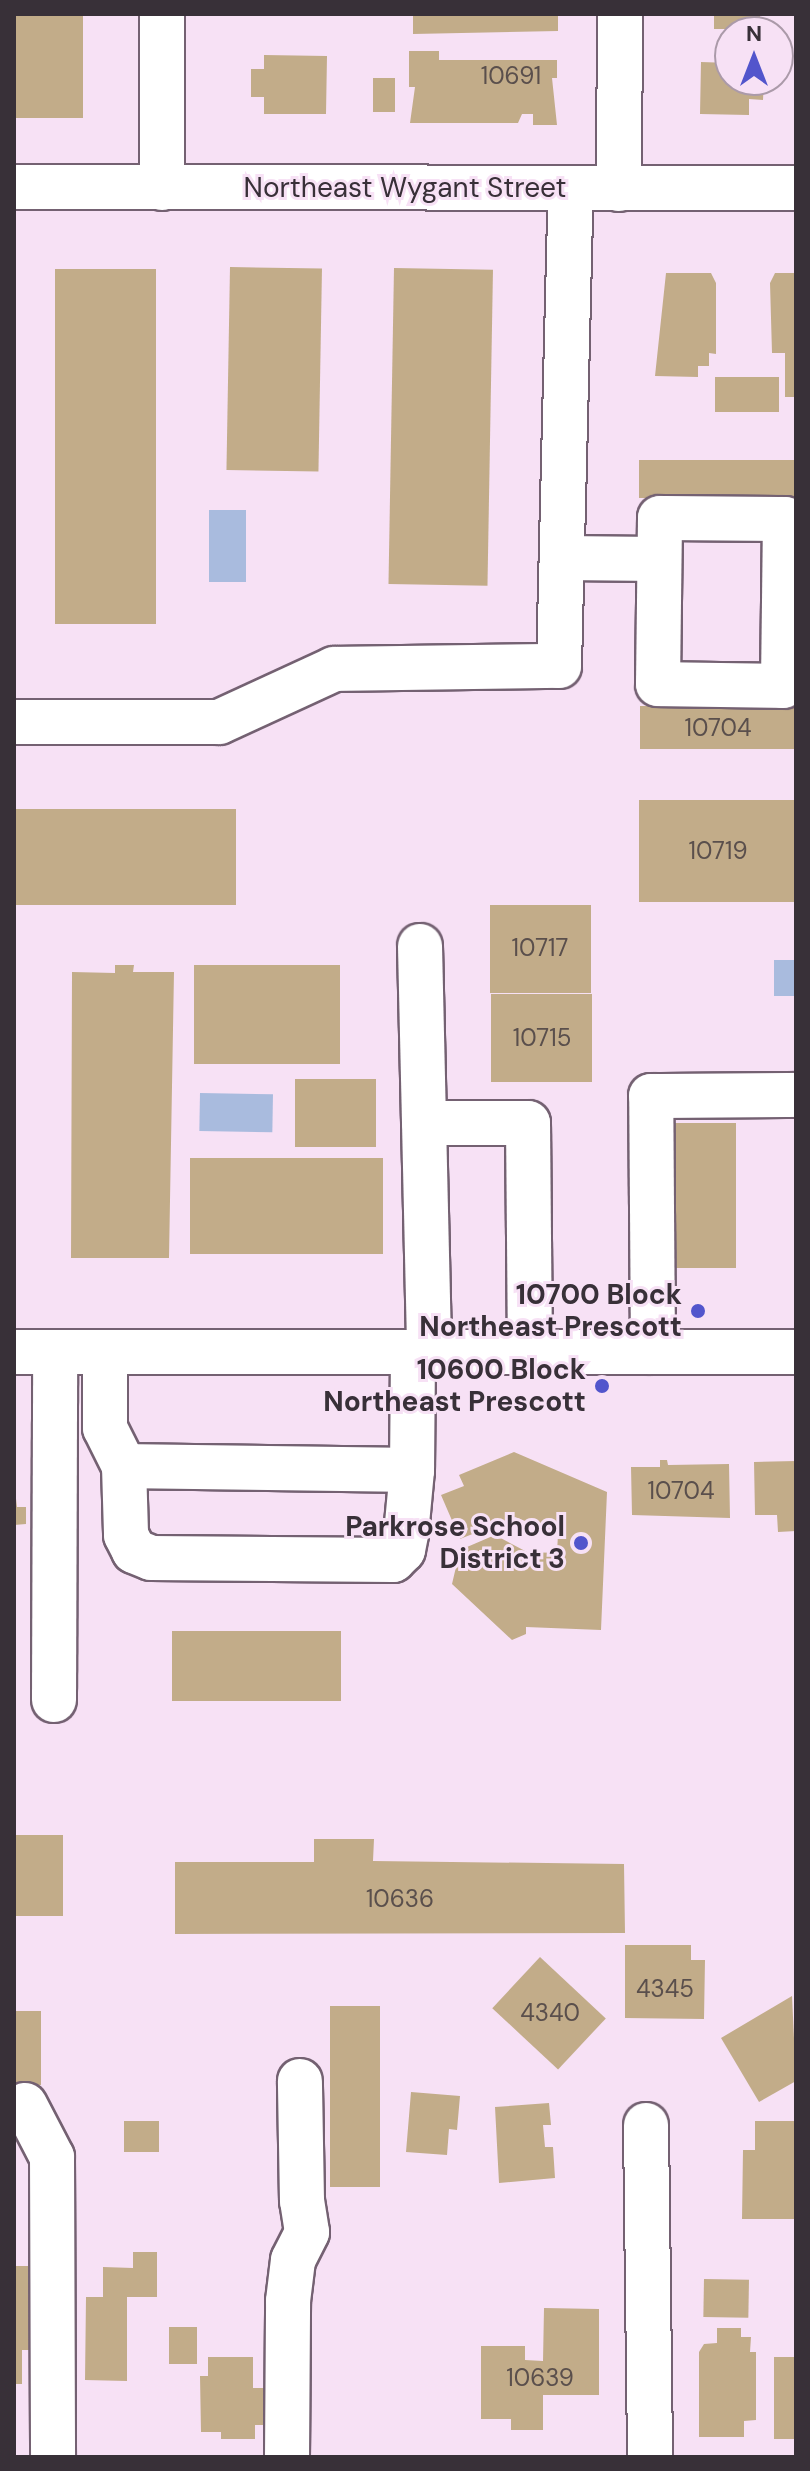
<!DOCTYPE html>
<html>
<head>
<meta charset="utf-8">
<style>
	body { margin:0 }
	#map { position:relative; width:810px; height:2471px; overflow:hidden; background:#f7e1f5; font-family:"DM Sans",sans-serif }
	div>[style] { position:absolute }
	.water>* { inset:0; background:#a9bbde; transform-origin:0 0 }
	.building>* { inset:0; background:#c2ac89; transform-origin:0 0 }
	.roads { filter:drop-shadow(2px 0 #746172) drop-shadow(-2px 0 #746172) drop-shadow(0 2px #746172) drop-shadow(0 -2px #746172) }
	.minor>* { height:44px; margin:-22px; padding:0 22px; transform-origin:22px; border-radius:22px; background:#fff }
	.dots>* { width:22px; height:22px; translate:-50% -50%; box-sizing:border-box; border:4px solid #f7e1f5; border-radius:50% }
	span { translate:-50% -50%; white-space:nowrap; text-align:center; line-height:1.15; -webkit-text-stroke:6px #f7e1f5; paint-order:stroke }
	.number-label { font-size:24px; color:#5a4f4c }
	.number-label span { -webkit-text-stroke-width:0 }
	.street-label { font-size:28px; color:#383038 }
	.poi-label { font-size:28px; color:#383038; font-weight:700 }
	.right { translate:-100% -50%; text-align:right }
	.frame { position:absolute; inset:0; border:16px solid #383038; pointer-events:none }
	.north { position:absolute; left:714px; top:16px; width:80px; height:80px; box-sizing:border-box; background:#f7e1f5; border:2px solid #ab9aa9; border-radius:50%; rotate:0deg; font-size:22px; font-weight:700; line-height:32px; text-align:center; color:#383038 }
	.north::after { content:''; display:block; margin:auto; width:28px; height:36px; background:#5255cc; clip-path:polygon(50% 0,100% 100%,50% 72%,0 100%) }
</style>
</head>
<body>
<div id="map">
	<div class="water">
		<i style="left:209px;top:510px;width:37px;height:72px"></i>
		<i style="left:774px;top:960px;width:22px;height:36px"></i>
		<i style="left:200px;top:1093px;width:73px;height:38px;rotate:1deg"></i>
	</div>
	<div class="building">
		<i style="left:14px;top:14px;width:69px;height:104px"></i>
		<i style="clip-path:polygon(413px 14px,558px 14px,558px 31px,413px 34px)"></i>
		<i style="left:714px;top:14px;width:46px;height:15px"></i>
		<i style="left:778px;top:38px;width:11px;height:19px"></i>
		<i style="clip-path:polygon(409px 51px,439px 51px,439px 60px,557px 60px,557px 78px,552px 78px,557px 125px,533px 125px,533px 114px,522px 114px,518px 123px,410px 123px,415px 87px,409px 87px)"></i>
		<i style="clip-path:polygon(264px 55px,327px 56px,326px 114px,264px 114px,264px 97px,251px 97px,251px 69px,264px 69px)"></i>
		<i style="clip-path:polygon(701px 62px,730px 63px,730px 80px,764px 80px,763px 100px,749px 99px,749px 115px,700px 114px)"></i>
		<i style="left:373px;top:78px;width:22px;height:34px"></i>
		<i style="left:230px;top:267px;width:92px;height:203px;rotate:1deg"></i>
		<i style="left:394px;top:268px;width:99px;height:316px;rotate:1deg"></i>
		<i style="left:55px;top:269px;width:101px;height:355px"></i>
		<i style="clip-path:polygon(666px 273px,711px 273px,716px 283px,716px 354px,709px 353px,709px 366px,698px 366px,698px 377px,655px 376px)"></i>
		<i style="clip-path:polygon(775px 273px,796px 273px,796px 397px,785px 397px,785px 353px,772px 353px,770px 283px)"></i>
		<i style="left:715px;top:377px;width:64px;height:35px"></i>
		<i style="left:639px;top:460px;width:157px;height:38px"></i>
		<i style="left:640px;top:706px;width:156px;height:43px"></i>
		<i style="left:639px;top:800px;width:157px;height:102px"></i>
		<i style="left:236px;top:809px;width:96px;height:222px;rotate:90deg"></i>
		<i style="left:490px;top:905px;width:101px;height:88px"></i>
		<i style="clip-path:polygon(115px 965px,134px 965px,133px 972px,174px 972px,169px 1258px,71px 1258px,72px 972px,115px 973px)"></i>
		<i style="left:194px;top:965px;width:146px;height:99px"></i>
		<i style="left:491px;top:994px;width:101px;height:88px"></i>
		<i style="left:295px;top:1079px;width:81px;height:68px"></i>
		<i style="left:663px;top:1123px;width:73px;height:145px"></i>
		<i style="left:190px;top:1158px;width:193px;height:96px"></i>
		<i style="clip-path:polygon(514px 1452px,607px 1492px,601px 1630px,526px 1627px,526px 1634px,512px 1640px,452px 1584px,460px 1550px,495px 1535px,527px 1552px,557px 1553px,558px 1534px,515px 1517px,460px 1539px,441px 1495px,464px 1486px,459px 1475px)"></i>
		<i style="clip-path:polygon(660px 1460px,667px 1460px,668px 1465px,729px 1464px,730px 1518px,632px 1515px,631px 1467px,660px 1467px)"></i>
		<i style="clip-path:polygon(796px 1461px,796px 1531px,778px 1532px,777px 1515px,755px 1515px,754px 1462px)"></i>
		<i style="clip-path:polygon(14px 1482px,17px 1507px,26px 1507px,26px 1524px,14px 1525px)"></i>
		<i style="left:172px;top:1631px;width:169px;height:70px"></i>
		<i style="left:14px;top:1835px;width:49px;height:81px"></i>
		<i style="clip-path:polygon(314px 1839px,374px 1839px,373px 1861px,624px 1864px,625px 1933px,175px 1934px,175px 1862px,314px 1862px)"></i>
		<i style="clip-path:polygon(625px 1945px,691px 1945px,691px 1960px,705px 1960px,704px 2019px,625px 2018px)"></i>
		<i style="left:540px;top:1957px;width:90px;height:70px;rotate:43deg"></i>
		<i style="clip-path:polygon(792px 1996px,796px 2081px,759px 2102px,721px 2038px)"></i>
		<i style="left:380px;top:2006px;width:181px;height:50px;rotate:90deg"></i>
		<i style="left:14px;top:2011px;width:27px;height:74px"></i>
		<i style="clip-path:polygon(411px 2092px,460px 2096px,457px 2130px,449px 2129px,447px 2155px,406px 2152px)"></i>
		<i style="clip-path:polygon(549px 2103px,551px 2125px,543px 2125px,545px 2147px,553px 2147px,555px 2178px,499px 2183px,495px 2107px)"></i>
		<i style="left:124px;top:2121px;width:35px;height:31px"></i>
		<i style="clip-path:polygon(755px 2121px,796px 2121px,796px 2219px,742px 2219px,743px 2150px,755px 2150px)"></i>
		<i style="clip-path:polygon(133px 2252px,157px 2252px,157px 2297px,127px 2297px,127px 2381px,85px 2380px,86px 2297px,103px 2297px,103px 2267px,133px 2268px)"></i>
		<i style="clip-path:polygon(14px 2266px,31px 2266px,38px 2350px,22px 2350px,22px 2384px,14px 2384px)"></i>
		<i style="left:704px;top:2279px;width:45px;height:38px;rotate:1deg"></i>
		<i style="clip-path:polygon(544px 2308px,599px 2309px,599px 2395px,543px 2395px,543px 2430px,511px 2430px,511px 2419px,481px 2419px,481px 2346px,525px 2346px,525px 2360px,543px 2361px)"></i>
		<i style="left:169px;top:2327px;width:28px;height:37px"></i>
		<i style="clip-path:polygon(717px 2328px,741px 2328px,741px 2337px,751px 2337px,750px 2352px,756px 2352px,756px 2420px,744px 2421px,744px 2437px,699px 2437px,699px 2352px,704px 2344px,717px 2343px)"></i>
		<i style="clip-path:polygon(208px 2357px,253px 2357px,253px 2388px,265px 2388px,271px 2425px,255px 2425px,255px 2439px,221px 2439px,221px 2432px,201px 2432px,200px 2376px,208px 2376px)"></i>
		<i style="left:774px;top:2357px;width:22px;height:82px"></i>
	</div>
	<div class="roads">
		<div class="minor">
			<i style="left:162px;top:14px;width:174px;rotate:90deg"></i>
			<i style="left:14px;top:187px;width:782px;rotate:0.07deg"></i>
			<i style="left:619px;top:189px;width:175px;rotate:-89.7deg"></i>
			<i style="left:660px;top:518px;width:125px;rotate:0.5deg"></i>
			<i style="left:785px;top:519px;width:167px;rotate:90.7deg"></i>
			<i style="left:783px;top:686px;width:125px;rotate:-179.1deg"></i>
			<i style="left:658px;top:684px;width:166px;rotate:-89.3deg"></i>
			<i style="left:562px;top:558px;width:97px;rotate:0.6deg"></i>
			<i style="left:14px;top:722px;width:205px"></i>
			<i style="left:219px;top:722px;width:127px;rotate:-24.7deg"></i>
			<i style="left:334px;top:669px;width:225px;rotate:-0.8deg"></i>
			<i style="left:559px;top:666px;width:477px;rotate:-88.6deg"></i>
			<i style="left:420px;top:946px;width:406px;rotate:88.7deg"></i>
			<i style="left:424px;top:1123px;width:104px"></i>
			<i style="left:528px;top:1123px;width:229px;rotate:89.5deg"></i>
			<i style="left:14px;top:1352px;width:782px"></i>
			<i style="left:105px;top:1352px;width:76px;rotate:90deg"></i>
			<i style="left:105px;top:1428px;width:42px;rotate:63.4deg"></i>
			<i style="left:653px;top:1352px;width:256px;rotate:-90.4deg"></i>
			<i style="left:651px;top:1096px;width:145px;rotate:-0.4deg"></i>
			<i style="left:412px;top:1470px;width:288px;rotate:-179.2deg"></i>
			<i style="left:124px;top:1466px;width:69px;rotate:88.3deg"></i>
			<i style="left:126px;top:1535px;width:18px;rotate:63deg"></i>
			<i style="left:134px;top:1551px;width:18px;rotate:22deg"></i>
			<i style="left:151px;top:1558px;width:242px;rotate:0.5deg"></i>
			<i style="left:393px;top:1560px;width:14px;rotate:-45deg"></i>
			<i style="left:403px;top:1550px;width:16px;rotate:-79deg"></i>
			<i style="left:406px;top:1534px;width:64px;rotate:-84.6deg"></i>
			<i style="left:412px;top:1470px;width:118px;rotate:-89.5deg"></i>
			<i style="left:54px;top:1700px;width:348px;rotate:-89.8deg"></i>
			<i style="left:25px;top:2105px;width:59px;rotate:62.6deg"></i>
			<i style="left:52px;top:2157px;width:300px;rotate:89.8deg"></i>
			<i style="left:646px;top:2125px;width:332px;rotate:89.3deg"></i>
			<i style="left:287px;top:2457px;width:156px;rotate:-89.6deg"></i>
			<i style="left:288px;top:2301px;width:41px;rotate:-83deg"></i>
			<i style="left:293px;top:2260px;width:31px;rotate:-63deg"></i>
			<i style="left:307px;top:2232px;width:31px;rotate:-99deg"></i>
			<i style="left:302px;top:2201px;width:120px;rotate:-91deg"></i>
		</div>
	</div>
	<div class="dots">
		<i style="left:698px;top:1311px;background:#5255cc"></i>
		<i style="left:602px;top:1386px;background:#5255cc"></i>
		<i style="left:581px;top:1543px;background:#5255cc"></i>
	</div>
	<div class="number-label">
		<span style="left:511px;top:76px">10691</span>
		<span style="left:718px;top:728px">10704</span>
		<span style="left:718px;top:851px">10719</span>
		<span style="left:540px;top:948px">10717</span>
		<span style="left:542px;top:1038px">10715</span>
		<span style="left:681px;top:1491px">10704</span>
		<span style="left:400px;top:1899px">10636</span>
		<span style="left:665px;top:1989px">4345</span>
		<span style="left:550px;top:2013px">4340</span>
		<span style="left:540px;top:2378px">10639</span>
	</div>
	<div class="street-label">
		<span style="left:405px;top:188px">Northeast Wygant Street</span>
	</div>
	<div class="poi-label">
		<span class="right" style="left:682px;top:1311px">10700 Block<br>Northeast Prescott</span>
		<span class="right" style="left:586px;top:1386px">10600 Block<br>Northeast Prescott</span>
		<span class="right" style="left:565px;top:1543px">Parkrose School<br>District 3</span>
	</div>
	<div class="frame"></div>
	<div class="north">N</div>
</div>
</body>
</html>
